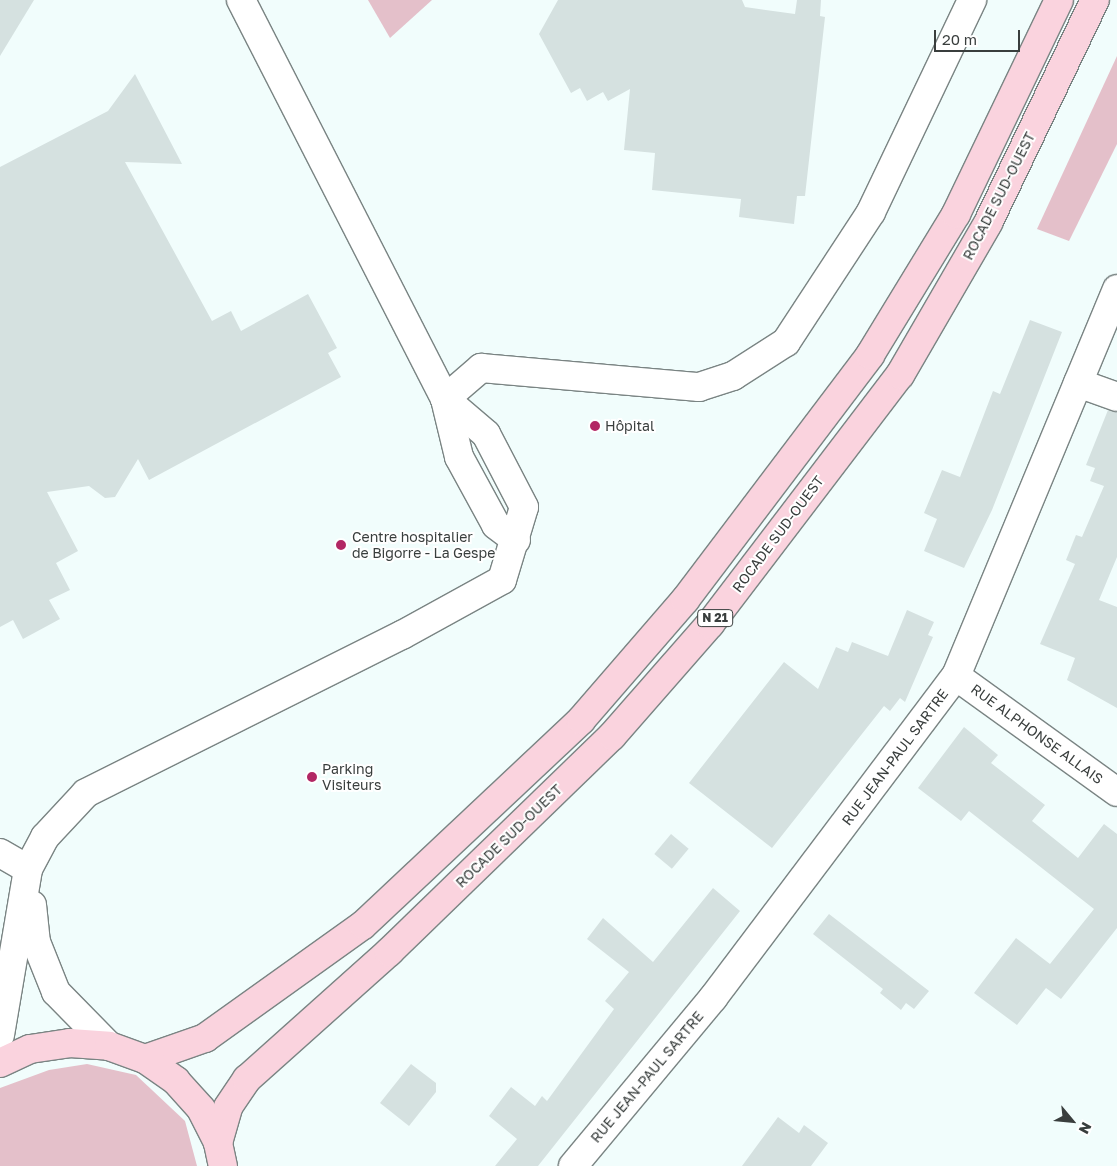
<!DOCTYPE html>
<html>
<head>
<meta charset="utf-8">
<style>
	body { margin:0 }
	#map { position:relative; width:1117px; height:1166px; overflow:hidden; background:#f1fdfc; font-family:"Golos Text",sans-serif }
	div>[style] { position:absolute }
	.green>* { inset:0; background:#e4c0ca }
	.building>* { inset:0; background:#d5e1e0; transform-origin:0 0 }
	.roads { filter:drop-shadow(1px 0 #7a8483) drop-shadow(-1px 0 #7a8483) drop-shadow(0 1px #7a8483) drop-shadow(0 -1px #7a8483) }
	.minor>* { height:28px; margin:-14px; padding:0 14px; transform-origin:14px; border-radius:14px; background:#fff }
	.major>* { height:28px; margin:-14px; padding:0 14px; transform-origin:14px; border-radius:14px; background:#fad3de }
	.dots>* { width:14px; height:14px; translate:-50% -50%; box-sizing:border-box; border:2px solid #fff; border-radius:50% }
	span { translate:-50% -50%; white-space:nowrap; text-align:center; line-height:1.15; -webkit-text-stroke:4px #fff; paint-order:stroke }
	.shield-label span { padding:1px 4px; background:#fff; border:1px solid; border-radius:4px; -webkit-text-stroke-width:0 }
	.shield-label { font-size:12px; color:#393e3d; font-weight:700 }
	.street-label { font-size:14px; color:#393e3d }
	.poi-label { font-size:14px; color:#393e3d }
	.left { translate:0 -50%; text-align:left }
	.north { position:absolute; left:1047px; top:1096px; width:50px; height:50px; -webkit-text-stroke:4px #fff; paint-order:stroke; rotate:118deg; font-size:14px; font-weight:700; line-height:20px; text-align:center; color:#393e3d }
	.north::after { content:''; display:block; margin:auto; width:18px; height:22px; background:#393e3d; clip-path:polygon(50% 0,100% 100%,50% 72%,0 100%) }
	.scale { position:absolute; left:934px; top:30px; width:86px; height:22px; box-sizing:border-box; border:2px solid #393e3d; border-top:0; padding-left:6px; font-size:15px; line-height:18px; white-space:nowrap; color:#393e3d; -webkit-text-stroke:4px #fff; paint-order:stroke }
</style>
</head>
<body>
<div id="map">
	<div class="green">
		<i style="clip-path:polygon(368px 0,432px 0,390px 38px)"></i>
		<i style="clip-path:polygon(1117px 56px,1117px 144px,1069px 241px,1037px 229px)"></i>
		<i style="clip-path:polygon(87px 1064px,136px 1075px,185px 1121px,197px 1166px,0 1166px,0 1088px,49px 1070px)"></i>
	</div>
	<div class="building">
		<i style="clip-path:polygon(0 0,34px 0,0 56px)"></i>
		<i style="clip-path:polygon(558px 0,742px 0,745px 7px,795px 14px,797px 0,821px 0,820px 16px,825px 17px,805px 196px,797px 196px,794px 224px,739px 217px,741px 199px,652px 190px,655px 153px,624px 150px,630px 89px,608px 101px,603px 92px,587px 101px,580px 88px,571px 93px,539px 34px)"></i>
		<i style="clip-path:polygon(135px 74px,182px 164px,125px 162px,212px 321px,231px 311px,241px 331px,308px 294px,337px 348px,328px 353px,341px 377px,149px 480px,138px 459px,115px 497px,105px 498px,89px 486px,47px 492px,78px 551px,56px 563px,70px 590px,49px 600px,60px 619px,23px 639px,13px 620px,0 627px,0 167px,108px 111px)"></i>
		<i style="clip-path:polygon(1030px 320px,1062px 332px,992px 510px,964px 568px,924px 551px,937px 519px,924px 513px,942px 470px,960px 477px,993px 391px,1000px 394px)"></i>
		<i style="clip-path:polygon(1108px 410px,1117px 412px,1117px 557px,1099px 600px,1117px 607px,1117px 708px,1067px 680px,1075px 658px,1040px 644px,1075px 564px,1066px 560px,1076px 535px,1082px 537px,1104px 486px,1090px 481px,1095px 468px,1086px 465px)"></i>
		<i style="clip-path:polygon(907px 610px,934px 622px,928px 635px,933px 637px,905px 702px,900px 698px,890px 711px,884px 706px,772px 848px,689px 783px,784px 662px,818px 689px,836px 647px,848px 652px,852px 642px,888px 656px)"></i>
		<i style="clip-path:polygon(964px 727px,998px 755px,991px 763px,1045px 805px,1032px 821px,1078px 858px,1104px 824px,1117px 834px,1117px 928px,1061px 999px,1046px 988px,1017px 1025px,974px 993px,1016px 938px,1050px 964px,1094px 909px,969px 811px,961px 821px,918px 788px)"></i>
		<i style="left:671px;top:834px;width:23px;height:26px;rotate:40deg"></i>
		<i style="clip-path:polygon(713px 888px,740px 911px,538px 1166px,495px 1166px,517px 1139px,489px 1116px,511px 1087px,535px 1106px,542px 1096px,547px 1101px,614px 1009px,605px 1001px,629px 972px,587px 939px,603px 918px,653px 962px)"></i>
		<i style="clip-path:polygon(829px 914px,929px 991px,914px 1009px,906px 1003px,901px 1010px,880px 993px,883px 989px,813px 934px)"></i>
		<i style="clip-path:polygon(411px 1064px,436px 1083px,436px 1092px,409px 1126px,380px 1103px)"></i>
		<i style="clip-path:polygon(778px 1117px,799px 1133px,804px 1125px,828px 1143px,811px 1166px,742px 1166px)"></i>
	</div>
	<div class="roads">
		<div class="minor">
			<i style="left:241px;top:0;width:448px;rotate:62.9deg"></i>
			<i style="left:445px;top:399px;width:60px;rotate:76.4deg"></i>
			<i style="left:459px;top:457px;width:77px;rotate:61.4deg"></i>
			<i style="left:496px;top:525px;width:25px;rotate:37deg"></i>
			<i style="left:1078px;top:383px;width:41px;rotate:19.7deg"></i>
			<i style="left:445px;top:399px;width:48px;rotate:-40.7deg"></i>
			<i style="left:481px;top:368px;width:219px;rotate:5deg"></i>
			<i style="left:699px;top:387px;width:36px;rotate:-18deg"></i>
			<i style="left:733px;top:376px;width:63px;rotate:-32.7deg"></i>
			<i style="left:786px;top:342px;width:155px;rotate:-56.8deg"></i>
			<i style="left:871px;top:212px;width:235px;rotate:-64.5deg"></i>
			<i style="left:956px;top:676px;width:198px;rotate:35.8deg"></i>
			<i style="left:0;top:853px;width:32px;rotate:30deg"></i>
			<i style="left:32px;top:905px;width:37px;rotate:84deg"></i>
			<i style="left:36px;top:942px;width:54px;rotate:68.2deg"></i>
			<i style="left:56px;top:992px;width:76px;rotate:45.5deg"></i>
			<i style="left:0;top:1035px;width:168px;rotate:-80.4deg"></i>
			<i style="left:28px;top:869px;width:36px;rotate:-62deg"></i>
			<i style="left:45px;top:837px;width:60px;rotate:-47deg"></i>
			<i style="left:86px;top:793px;width:353px;rotate:-26.6deg"></i>
			<i style="left:402px;top:635px;width:114px;rotate:-28.8deg"></i>
			<i style="left:502px;top:580px;width:76px;rotate:-73.2deg"></i>
			<i style="left:524px;top:507px;width:82px;rotate:-117.5deg"></i>
			<i style="left:486px;top:434px;width:54px;rotate:-139.5deg"></i>
			<i style="left:573px;top:1166px;width:219px;rotate:-50.2deg"></i>
			<i style="left:713px;top:998px;width:403px;rotate:-53deg"></i>
			<i style="left:956px;top:676px;width:419px;rotate:-67.4deg"></i>
		</div>
		<div class="major">
			<i style="left:145px;top:1059px;width:64px;rotate:-19.3deg"></i>
			<i style="left:205px;top:1038px;width:194px;rotate:-35.6deg"></i>
			<i style="left:363px;top:925px;width:299px;rotate:-43.2deg"></i>
			<i style="left:581px;top:720px;width:159px;rotate:-49.1deg"></i>
			<i style="left:685px;top:600px;width:307px;rotate:-52.9deg"></i>
			<i style="left:870px;top:355px;width:165px;rotate:-58.6deg"></i>
			<i style="left:956px;top:214px;width:237px;rotate:-64.3deg"></i>
			<i style="left:0;top:1063px;width:33px;rotate:-25deg"></i>
			<i style="left:30px;top:1049px;width:40px;rotate:-8.5deg"></i>
			<i style="left:70px;top:1043px;width:39px;rotate:4deg"></i>
			<i style="left:109px;top:1046px;width:38px;rotate:20deg"></i>
			<i style="left:145px;top:1059px;width:38px;rotate:35deg"></i>
			<i style="left:176px;top:1081px;width:38px;rotate:48deg"></i>
			<i style="left:201px;top:1109px;width:38px;rotate:63deg"></i>
			<i style="left:218px;top:1143px;width:24px;rotate:78deg"></i>
			<i style="left:218px;top:1143px;width:37px;rotate:-74deg"></i>
			<i style="left:228px;top:1107px;width:34px;rotate:-56deg"></i>
			<i style="left:247px;top:1079px;width:191px;rotate:-41.8deg"></i>
			<i style="left:389px;top:952px;width:310px;rotate:-44.1deg"></i>
			<i style="left:612px;top:736px;width:149px;rotate:-48.8deg"></i>
			<i style="left:710px;top:624px;width:313px;rotate:-52.7deg"></i>
			<i style="left:900px;top:375px;width:176px;rotate:-59.9deg"></i>
			<i style="left:988px;top:223px;width:247px;rotate:-64.4deg"></i>
		</div>
	</div>
	<div class="dots">
		<i style="left:595px;top:426px;background:#b22764"></i>
		<i style="left:341px;top:545px;background:#b22764"></i>
		<i style="left:312px;top:777px;background:#b22764"></i>
	</div>
	<div class="shield-label">
		<span style="left:715px;top:618px">N 21</span>
	</div>
	<div class="street-label">
		<span style="left:999px;top:196px;rotate:-63deg">ROCADE SUD-OUEST</span>
		<span style="left:778px;top:534px;rotate:-53deg">ROCADE SUD-OUEST</span>
		<span style="left:1037px;top:734px;rotate:36deg">RUE ALPHONSE ALLAIS</span>
		<span style="left:895px;top:757px;rotate:-53deg">RUE JEAN-PAUL SARTRE</span>
		<span style="left:509px;top:836px;rotate:-44deg">ROCADE SUD-OUEST</span>
		<span style="left:647px;top:1077px;rotate:-50deg">RUE JEAN-PAUL SARTRE</span>
	</div>
	<div class="poi-label">
		<span class="left" style="left:605px;top:426px">Hôpital</span>
		<span class="left" style="left:352px;top:545px">Centre hospitalier<br>de Bigorre - La Gespe</span>
		<span class="left" style="left:322px;top:777px">Parking<br>Visiteurs</span>
	</div>
	<div class="north">N</div>
	<div class="scale">20 m</div>
</div>
</body>
</html>
